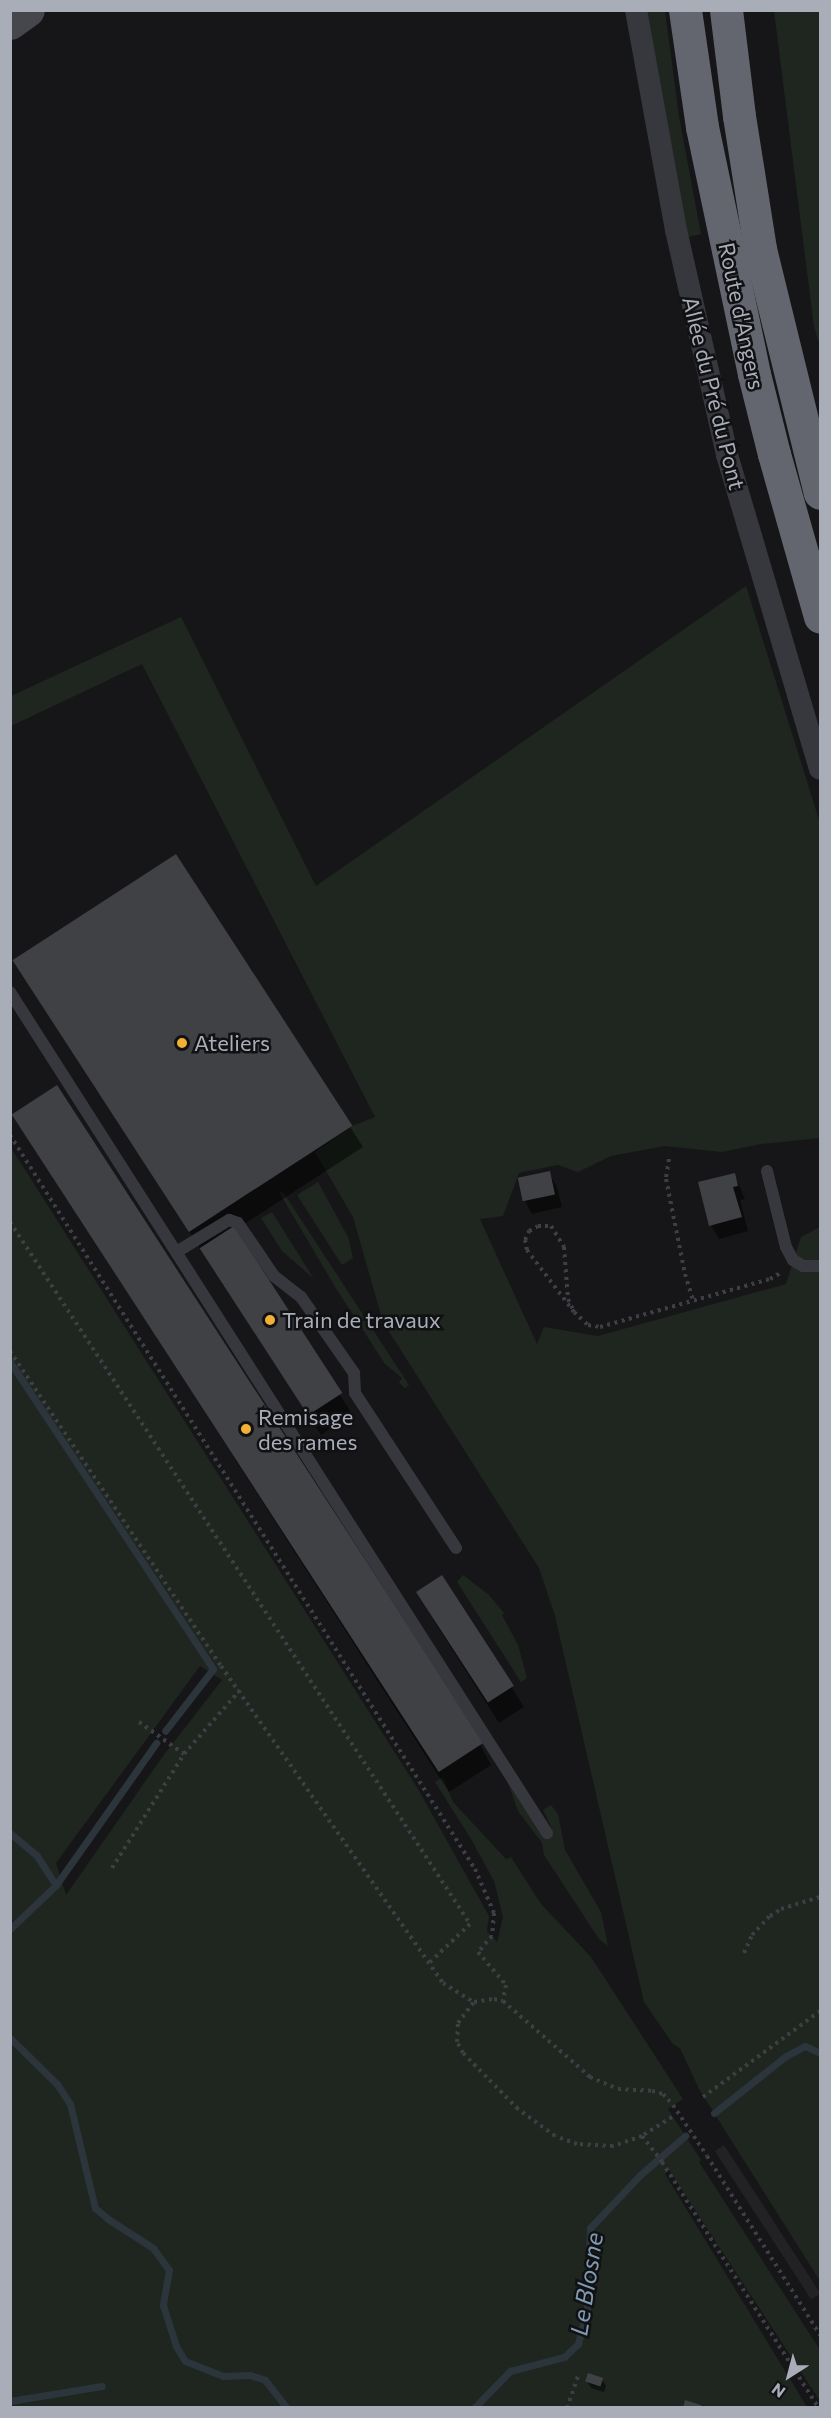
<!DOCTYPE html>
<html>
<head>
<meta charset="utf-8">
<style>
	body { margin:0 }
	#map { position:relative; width:831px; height:2418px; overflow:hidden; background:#161618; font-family:Commissioner,sans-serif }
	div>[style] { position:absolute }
	.built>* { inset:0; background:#222225; transform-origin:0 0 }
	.green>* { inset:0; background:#1e261f }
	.shadow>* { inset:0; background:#0007 }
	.stream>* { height:7px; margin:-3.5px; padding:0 3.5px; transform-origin:3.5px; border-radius:3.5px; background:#2c353c }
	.building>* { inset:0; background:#404145; transform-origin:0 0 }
	.path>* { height:4px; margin-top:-2px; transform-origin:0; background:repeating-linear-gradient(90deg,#3d3f44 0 3px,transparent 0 7.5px) }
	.lane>* { height:12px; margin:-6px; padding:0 6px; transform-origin:6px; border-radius:6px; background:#37383d }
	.street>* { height:22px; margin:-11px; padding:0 11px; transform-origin:11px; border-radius:11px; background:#37383d }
	.secondary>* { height:33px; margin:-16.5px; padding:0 16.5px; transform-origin:16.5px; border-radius:16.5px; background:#45474d }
	.highway>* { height:33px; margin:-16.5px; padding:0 16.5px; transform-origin:16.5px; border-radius:16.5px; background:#63666e }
	.path-bridge>* { height:4px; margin-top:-2px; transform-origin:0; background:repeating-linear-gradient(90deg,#3d3f44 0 3px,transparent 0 7.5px) }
	.dots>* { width:16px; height:16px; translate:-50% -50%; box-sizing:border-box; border:3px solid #111113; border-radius:50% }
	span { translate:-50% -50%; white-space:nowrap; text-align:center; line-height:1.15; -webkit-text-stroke:5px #111113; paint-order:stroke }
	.street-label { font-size:22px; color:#a8adb8 }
	.poi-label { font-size:22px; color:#a8adb8 }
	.left { translate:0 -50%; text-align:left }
	.water-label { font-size:24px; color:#7f9bb3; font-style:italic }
	.frame { position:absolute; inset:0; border:12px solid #a8adb8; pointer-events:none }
	.north { position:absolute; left:759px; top:2346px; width:60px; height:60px; -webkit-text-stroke:4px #111113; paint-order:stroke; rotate:216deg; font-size:16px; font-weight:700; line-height:24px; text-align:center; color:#a8adb8 }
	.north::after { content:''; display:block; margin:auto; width:21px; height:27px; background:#a8adb8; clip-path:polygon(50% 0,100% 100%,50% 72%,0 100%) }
</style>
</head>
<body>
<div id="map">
	<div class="built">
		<i style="left:724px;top:2145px;width:177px;height:11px;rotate:57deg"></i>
	</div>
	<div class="green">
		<i style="clip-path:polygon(645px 11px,665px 11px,679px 116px,701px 234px,688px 237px)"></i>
		<i style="clip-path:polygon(774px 11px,820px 11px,820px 346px,814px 327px)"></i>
		<i style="clip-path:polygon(746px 586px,820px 823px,820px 1138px,761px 1144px,722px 1152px,665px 1146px,611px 1156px,578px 1172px,558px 1165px,519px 1173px,503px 1216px,480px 1219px,537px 1344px,544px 1327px,598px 1336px,786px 1284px,801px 1237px,820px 1227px,820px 2281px,699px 2089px,680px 2048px,673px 2044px,644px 2002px,555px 1616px,539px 1568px,383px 1322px,353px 1217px,315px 1152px,352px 1126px,375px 1117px,142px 664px,11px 726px,11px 696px,181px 617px,316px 886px)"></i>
		<i style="clip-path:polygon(evenodd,10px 1146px,418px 1789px,489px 1916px,487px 1931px,497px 1942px,503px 1917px,494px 1881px,471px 1839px,435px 1782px,443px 1777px,453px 1802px,506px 1859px,511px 1857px,541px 1904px,591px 1957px,683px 2099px,668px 2109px,701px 2160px,699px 2162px,820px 2350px,820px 2401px,669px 2170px,665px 2174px,807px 2407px,11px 2407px,10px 1146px,200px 1666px,222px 1680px,163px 1756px,66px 1895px,56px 1863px,200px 1666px)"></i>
		<i style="clip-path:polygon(318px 1182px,348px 1237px,353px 1258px,342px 1265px,297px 1195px)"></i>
		<i style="clip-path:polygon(279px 1192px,283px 1192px,409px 1385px,405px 1388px,399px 1383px,402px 1378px,385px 1364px,337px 1290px)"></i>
		<i style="clip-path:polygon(272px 1212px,314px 1279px,282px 1251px,261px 1218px)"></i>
		<i style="clip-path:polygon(463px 1575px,489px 1595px,504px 1613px,502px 1615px,518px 1645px,527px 1678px,521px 1682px,457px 1582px)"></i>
		<i style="clip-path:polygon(509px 1780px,543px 1835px,552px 1829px,543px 1810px,551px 1805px,558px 1814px,565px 1850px,601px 1912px,608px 1946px,599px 1939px,544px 1855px,542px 1843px,518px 1811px,508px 1783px)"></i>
	</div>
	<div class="shadow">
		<i style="clip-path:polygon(176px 856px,363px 1147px,235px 1230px,352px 1414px,321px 1435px,14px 961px)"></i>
		<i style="clip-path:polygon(26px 1134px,480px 1744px,491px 1765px,449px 1792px)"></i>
		<i style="clip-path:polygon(549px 1173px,557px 1187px,562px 1207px,532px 1214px,525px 1201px,520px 1180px)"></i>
		<i style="clip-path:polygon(734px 1174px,745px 1199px,740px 1200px,748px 1231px,719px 1239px,711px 1225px)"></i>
		<i style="clip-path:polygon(442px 1577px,524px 1707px,499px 1723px,429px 1613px)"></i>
		<i style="clip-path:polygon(602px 2379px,606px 2386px,604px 2392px,591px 2388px,587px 2381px)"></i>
	</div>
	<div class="stream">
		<i style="left:10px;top:1362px;width:368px;rotate:56.5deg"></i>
		<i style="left:213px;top:1669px;width:78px;rotate:127.7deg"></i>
		<i style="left:10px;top:1833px;width:35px;rotate:40deg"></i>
		<i style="left:37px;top:1856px;width:35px;rotate:57deg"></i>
		<i style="left:56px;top:1885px;width:64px;rotate:136.3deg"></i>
		<i style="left:56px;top:1885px;width:174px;rotate:-54.8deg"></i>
		<i style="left:10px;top:2038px;width:66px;rotate:44.4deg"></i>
		<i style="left:57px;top:2084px;width:24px;rotate:57deg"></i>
		<i style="left:70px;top:2104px;width:107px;rotate:76.5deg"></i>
		<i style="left:95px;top:2208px;width:17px;rotate:40deg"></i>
		<i style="left:108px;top:2219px;width:54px;rotate:32.8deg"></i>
		<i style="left:153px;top:2248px;width:27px;rotate:54deg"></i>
		<i style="left:169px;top:2270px;width:36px;rotate:100deg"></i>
		<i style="left:163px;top:2305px;width:43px;rotate:72.4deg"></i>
		<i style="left:176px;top:2346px;width:17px;rotate:59deg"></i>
		<i style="left:185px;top:2361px;width:41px;rotate:21.5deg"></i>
		<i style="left:223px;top:2376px;width:27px;rotate:-2deg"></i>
		<i style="left:250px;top:2375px;width:16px;rotate:18deg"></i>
		<i style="left:265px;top:2380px;width:36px;rotate:52deg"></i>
		<i style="left:714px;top:2113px;width:92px;rotate:-38.4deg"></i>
		<i style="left:786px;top:2056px;width:21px;rotate:-28deg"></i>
		<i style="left:805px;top:2046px;width:17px;rotate:25deg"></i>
		<i style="left:10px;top:2401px;width:93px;rotate:-9.3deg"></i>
		<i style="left:474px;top:2408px;width:52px;rotate:-45.8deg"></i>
		<i style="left:510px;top:2371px;width:56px;rotate:-14.5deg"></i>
		<i style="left:564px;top:2357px;width:19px;rotate:-43deg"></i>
		<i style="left:578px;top:2344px;width:38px;rotate:-76deg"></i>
		<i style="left:587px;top:2307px;width:79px;rotate:-87.8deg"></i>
		<i style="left:590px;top:2228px;width:73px;rotate:-46.7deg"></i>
		<i style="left:640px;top:2175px;width:60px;rotate:-40.9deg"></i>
	</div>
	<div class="building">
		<i style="left:176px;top:854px;width:324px;height:195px;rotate:57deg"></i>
		<i style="left:57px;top:1085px;width:784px;height:54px;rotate:57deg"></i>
		<i style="left:550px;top:1171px;width:24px;height:33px;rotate:78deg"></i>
		<i style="clip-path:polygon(735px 1173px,738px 1186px,733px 1187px,742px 1217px,709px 1226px,698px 1182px)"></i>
		<i style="left:234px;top:1226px;width:199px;height:41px;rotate:57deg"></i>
		<i style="left:442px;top:1575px;width:132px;height:31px;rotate:57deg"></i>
		<i style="left:588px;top:2373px;width:16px;height:9px;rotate:18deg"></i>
		<i style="clip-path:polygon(685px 2400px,701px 2405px,700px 2408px,683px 2408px)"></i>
	</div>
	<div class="path">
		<i style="left:10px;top:1135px;width:869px;rotate:57.65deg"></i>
		<i style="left:475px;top:1869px;width:48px;rotate:66.6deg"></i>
		<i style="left:494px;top:1913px;width:23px;rotate:95deg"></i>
		<i style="left:492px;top:1936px;width:21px;rotate:131deg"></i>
		<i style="left:478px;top:1952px;width:43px;rotate:49.7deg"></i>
		<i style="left:506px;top:1985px;width:16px;rotate:101deg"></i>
		<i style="left:669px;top:1159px;width:20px;rotate:99deg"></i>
		<i style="left:666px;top:1179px;width:97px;rotate:78.7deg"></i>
		<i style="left:685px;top:1274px;width:27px;rotate:73deg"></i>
		<i style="left:10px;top:1222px;width:839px;rotate:56.76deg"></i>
		<i style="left:470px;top:1924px;width:57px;rotate:136.4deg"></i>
		<i style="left:574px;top:1312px;width:78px;rotate:-127.2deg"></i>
		<i style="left:527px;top:1250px;width:10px;rotate:-101deg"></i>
		<i style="left:525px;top:1240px;width:10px;rotate:-66deg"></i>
		<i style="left:529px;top:1231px;width:10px;rotate:-29deg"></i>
		<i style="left:538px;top:1226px;width:13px"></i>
		<i style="left:551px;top:1226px;width:25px;rotate:58deg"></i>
		<i style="left:564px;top:1247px;width:52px;rotate:85.6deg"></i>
		<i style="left:568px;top:1299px;width:14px;rotate:65deg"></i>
		<i style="left:574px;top:1312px;width:19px;rotate:43deg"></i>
		<i style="left:588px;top:1325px;width:12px;rotate:9deg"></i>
		<i style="left:600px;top:1327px;width:177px;rotate:-15.8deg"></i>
		<i style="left:770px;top:1279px;width:14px;rotate:-30deg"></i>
		<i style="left:10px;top:1351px;width:379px;rotate:56.2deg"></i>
		<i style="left:221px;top:1666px;width:387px;rotate:55deg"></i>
		<i style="left:443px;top:1983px;width:36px;rotate:32deg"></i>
		<i style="left:139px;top:1722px;width:55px;rotate:35.4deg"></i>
		<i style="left:112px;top:1868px;width:135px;rotate:-57.7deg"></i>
		<i style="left:184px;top:1754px;width:85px;rotate:-48.8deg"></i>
		<i style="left:744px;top:1953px;width:20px;rotate:-66deg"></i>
		<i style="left:752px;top:1935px;width:26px;rotate:-47deg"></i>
		<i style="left:770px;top:1916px;width:13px;rotate:-32deg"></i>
		<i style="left:781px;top:1909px;width:41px;rotate:-17.1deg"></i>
		<i style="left:703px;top:2097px;width:145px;rotate:-36.3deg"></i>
		<i style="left:672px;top:2117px;width:36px;rotate:148deg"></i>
		<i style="left:642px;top:2136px;width:31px;rotate:161deg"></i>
		<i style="left:613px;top:2146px;width:36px;rotate:-177deg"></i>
		<i style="left:577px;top:2144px;width:23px;rotate:-160deg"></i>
		<i style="left:555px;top:2136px;width:46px;rotate:-143.9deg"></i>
		<i style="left:518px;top:2109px;width:78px;rotate:-134.5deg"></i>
		<i style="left:463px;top:2053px;width:13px;rotate:-119deg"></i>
		<i style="left:457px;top:2042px;width:19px;rotate:-87deg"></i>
		<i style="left:458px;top:2023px;width:26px;rotate:-53deg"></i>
		<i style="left:474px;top:2002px;width:20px;rotate:-9deg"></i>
		<i style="left:494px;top:1999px;width:9px;rotate:13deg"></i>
		<i style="left:503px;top:2001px;width:116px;rotate:41.1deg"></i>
		<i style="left:590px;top:2077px;width:30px;rotate:23deg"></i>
		<i style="left:618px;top:2089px;width:34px;rotate:3deg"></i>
		<i style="left:652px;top:2091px;width:11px;rotate:15deg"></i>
		<i style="left:663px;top:2094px;width:15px;rotate:48deg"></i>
		<i style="left:642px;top:2136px;width:33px;rotate:52deg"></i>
		<i style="left:662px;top:2162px;width:292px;rotate:57.5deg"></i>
		<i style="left:707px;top:2156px;width:212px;rotate:57.7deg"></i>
		<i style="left:567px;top:2408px;width:36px;rotate:-71deg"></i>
	</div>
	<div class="lane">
		<i style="left:10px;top:992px;width:998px;rotate:57.44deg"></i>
		<i style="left:767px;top:1171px;width:78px;rotate:76deg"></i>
		<i style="left:786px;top:1247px;width:15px;rotate:62deg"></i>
		<i style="left:793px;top:1260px;width:12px;rotate:31deg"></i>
		<i style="left:803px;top:1266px;width:17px"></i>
		<i style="left:178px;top:1251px;width:60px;rotate:-31.3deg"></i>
		<i style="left:229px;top:1220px;width:9px;rotate:18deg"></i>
		<i style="left:238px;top:1223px;width:64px;rotate:55.8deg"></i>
		<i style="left:274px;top:1276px;width:34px;rotate:38deg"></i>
		<i style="left:301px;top:1297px;width:93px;rotate:55.1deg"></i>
		<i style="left:354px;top:1373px;width:20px;rotate:87deg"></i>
		<i style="left:355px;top:1393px;width:185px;rotate:56.9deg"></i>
	</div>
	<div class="street">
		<i style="left:636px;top:10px;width:224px;rotate:79.7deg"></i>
		<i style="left:676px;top:230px;width:231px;rotate:77.2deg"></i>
		<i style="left:727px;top:455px;width:327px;rotate:73.5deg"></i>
	</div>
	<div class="secondary">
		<i style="left:10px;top:23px;width:22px;rotate:-36deg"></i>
	</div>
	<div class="highway">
		<i style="left:685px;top:10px;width:118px;rotate:81.7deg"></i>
		<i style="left:702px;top:127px;width:252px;rotate:78.1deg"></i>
		<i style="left:754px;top:374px;width:82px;rotate:76deg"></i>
		<i style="left:774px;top:454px;width:169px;rotate:74.2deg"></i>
		<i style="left:726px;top:10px;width:107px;rotate:83deg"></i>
		<i style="left:739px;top:116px;width:135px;rotate:81deg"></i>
		<i style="left:760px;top:249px;width:251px;rotate:76.2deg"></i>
	</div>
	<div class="path-bridge">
		<i style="left:673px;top:2105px;width:61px;rotate:56.3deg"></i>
	</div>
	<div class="dots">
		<i style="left:182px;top:1043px;background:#f2b134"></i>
		<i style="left:270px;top:1320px;background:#f2b134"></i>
		<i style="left:246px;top:1429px;background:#f2b134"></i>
	</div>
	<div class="street-label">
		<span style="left:742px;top:316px;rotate:78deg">Route d'Angers</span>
		<span style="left:714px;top:393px;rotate:76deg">Allée du Pré du Pont</span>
	</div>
	<div class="poi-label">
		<span class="left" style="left:194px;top:1043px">Ateliers</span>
		<span class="left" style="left:282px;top:1320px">Train de travaux</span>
		<span class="left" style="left:258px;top:1429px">Remisage<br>des rames</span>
	</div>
	<div class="water-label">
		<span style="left:586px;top:2284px;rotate:-81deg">Le Blosne</span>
	</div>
	<div class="frame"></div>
	<div class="north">N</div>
</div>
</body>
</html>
